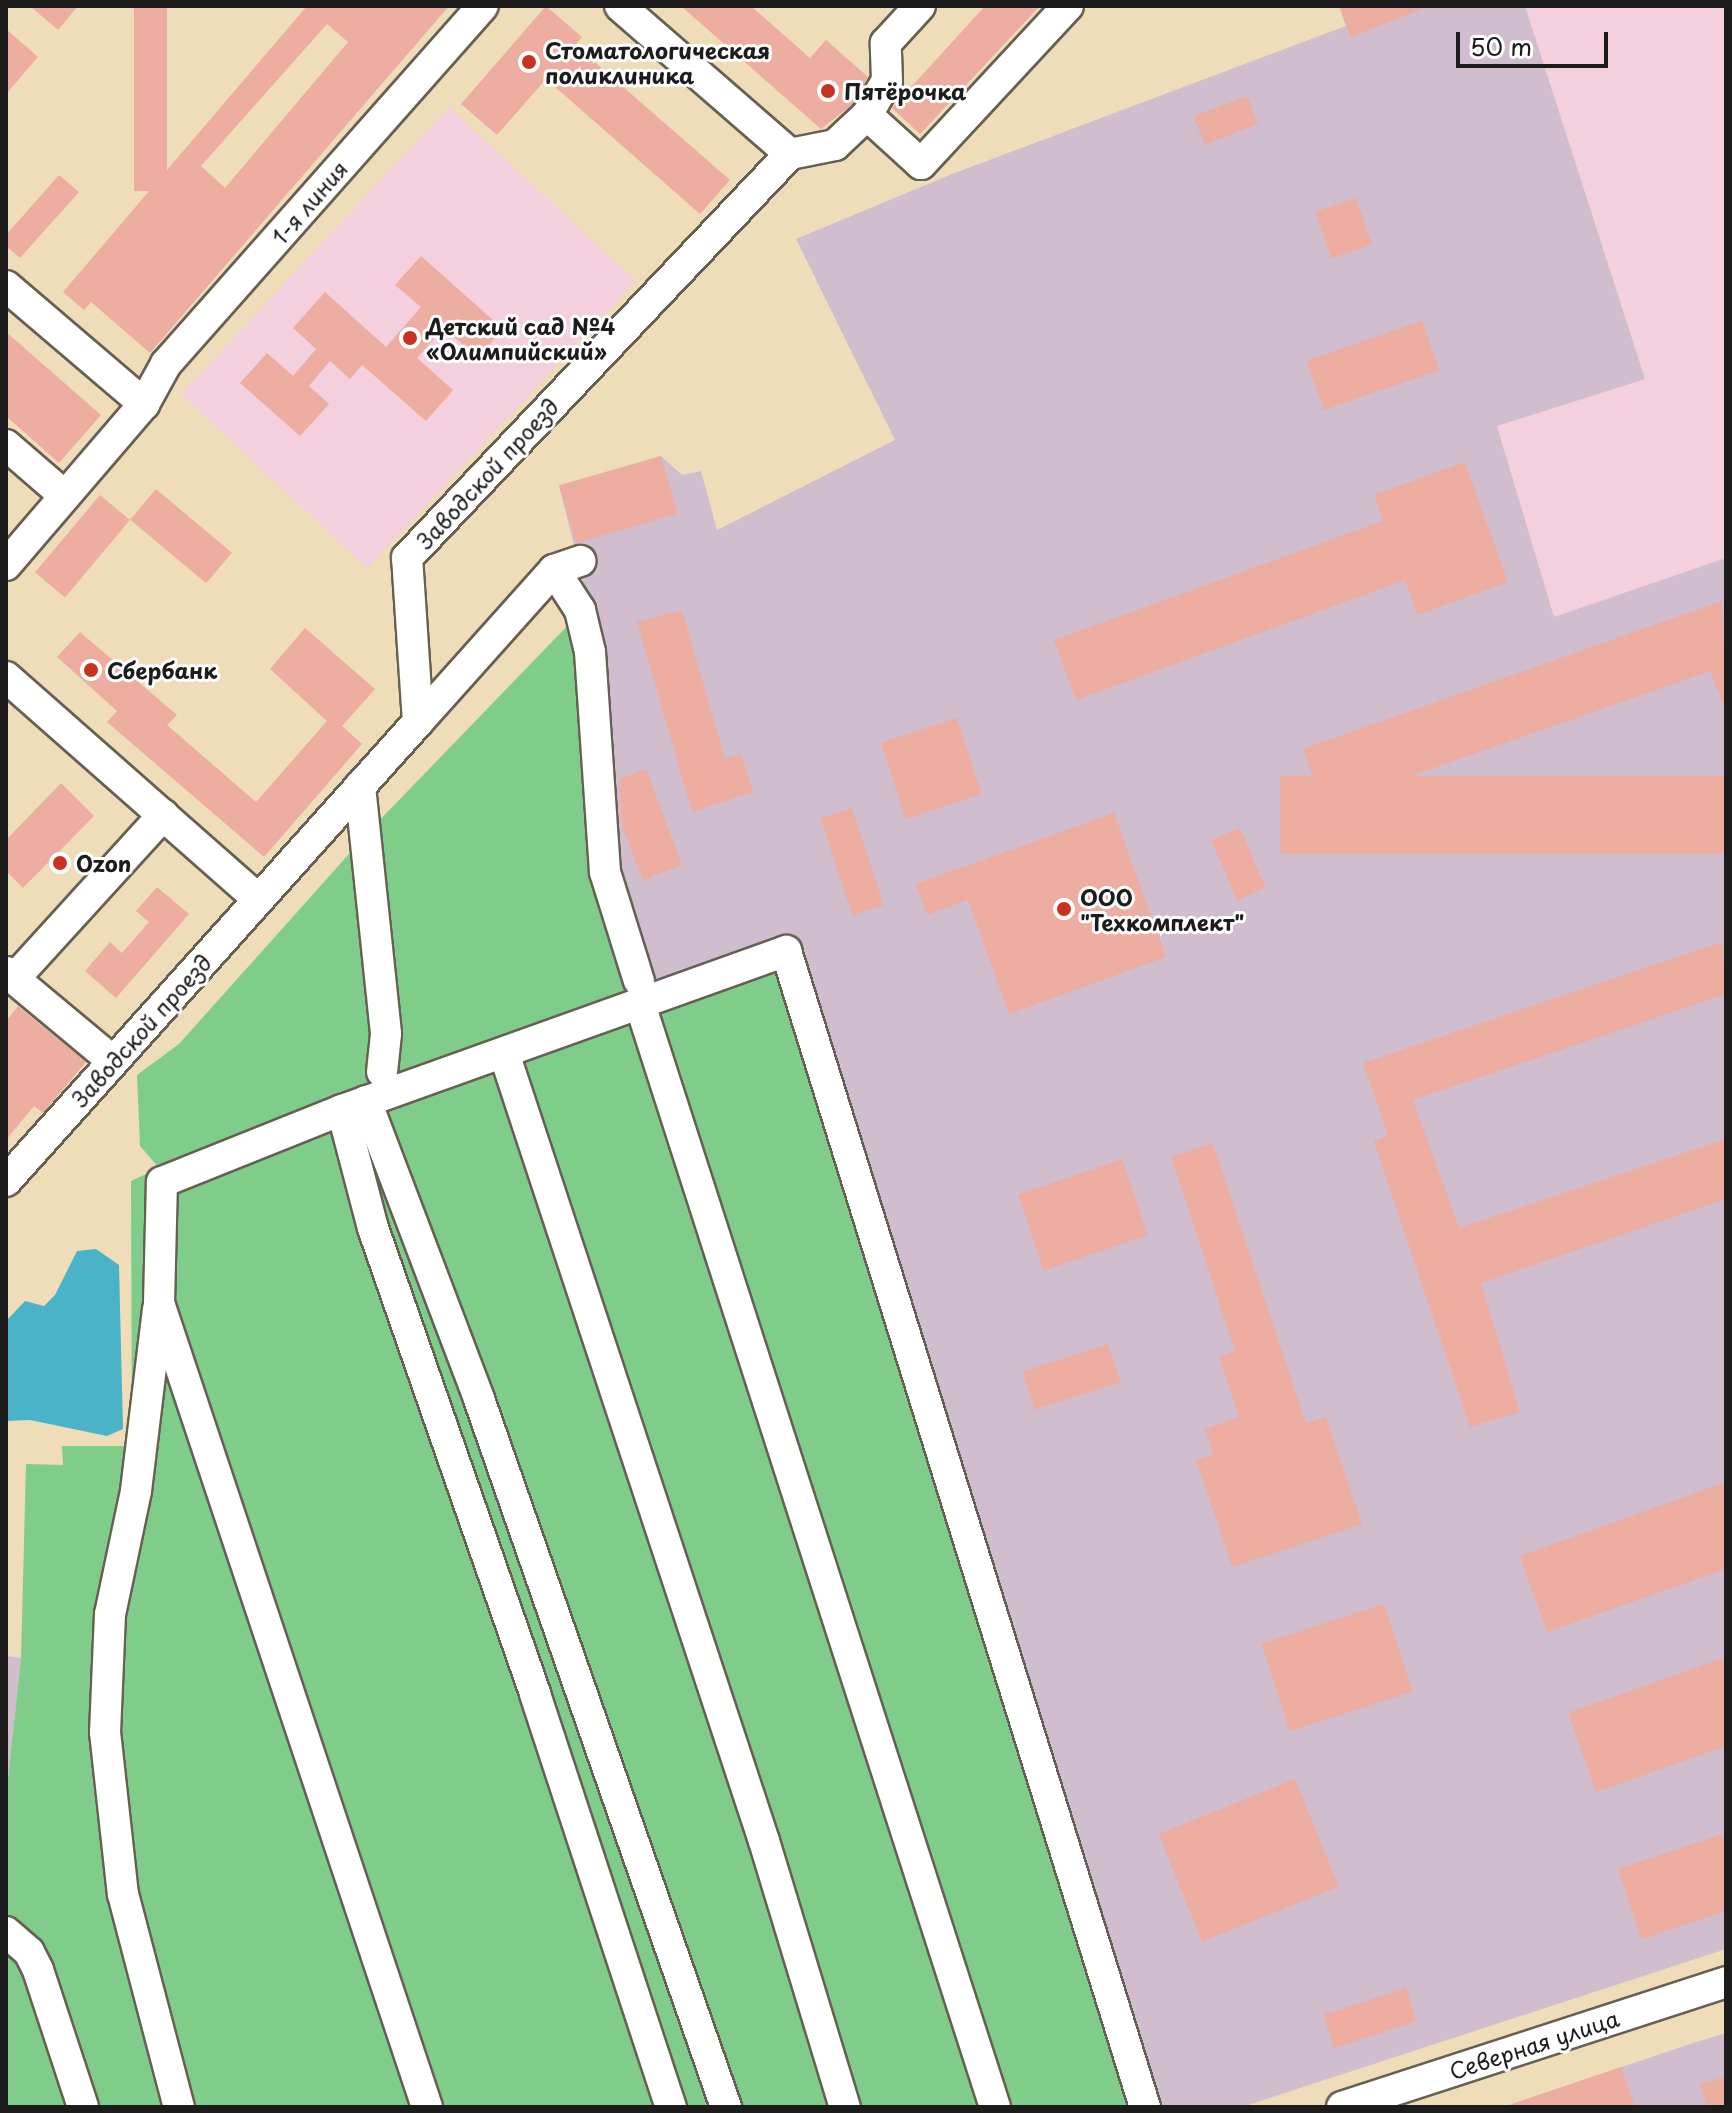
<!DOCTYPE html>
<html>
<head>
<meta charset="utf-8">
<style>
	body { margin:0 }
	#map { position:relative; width:1732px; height:2113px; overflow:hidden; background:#efddba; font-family:"Playpen Sans",sans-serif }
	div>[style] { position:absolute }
	.built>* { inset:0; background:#f4cfdd; transform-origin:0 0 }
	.industrial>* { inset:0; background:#d0bdcd }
	.green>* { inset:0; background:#7fcc8b }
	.water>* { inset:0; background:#4ab3c8 }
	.building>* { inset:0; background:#edada0; transform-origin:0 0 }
	.roads { filter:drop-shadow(2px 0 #666053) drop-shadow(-2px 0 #666053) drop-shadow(0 2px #666053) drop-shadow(0 -2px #666053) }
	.minor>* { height:30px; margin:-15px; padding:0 15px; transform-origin:15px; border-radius:15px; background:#fff }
	.dots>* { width:22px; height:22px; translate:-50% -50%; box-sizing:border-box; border:4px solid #fff; border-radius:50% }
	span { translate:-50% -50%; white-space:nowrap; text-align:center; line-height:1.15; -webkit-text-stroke:6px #fff; paint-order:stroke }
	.poi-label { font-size:22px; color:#1c1c1c; font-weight:700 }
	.left { translate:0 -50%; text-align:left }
	.street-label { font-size:22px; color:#1c1c1c }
	.frame { position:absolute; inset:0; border:8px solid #1c1c1c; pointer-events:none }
	.scale { position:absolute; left:1456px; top:32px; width:152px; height:36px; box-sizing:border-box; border:4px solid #1c1c1c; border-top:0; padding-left:10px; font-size:24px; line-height:28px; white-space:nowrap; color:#1c1c1c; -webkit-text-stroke:6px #fff; paint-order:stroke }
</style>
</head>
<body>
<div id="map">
	<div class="built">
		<i style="clip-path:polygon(1525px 6px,1726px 6px,1726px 558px,1554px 618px,1497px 426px,1645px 378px)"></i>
		<i style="left:449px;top:107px;width:255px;height:393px;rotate:43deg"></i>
	</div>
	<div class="industrial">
		<i style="clip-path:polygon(1339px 6px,1525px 6px,1645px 379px,1497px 426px,1554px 617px,1726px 558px,1726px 1949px,1242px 2107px,1155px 2107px,791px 934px,650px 983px,617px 882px,591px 611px,559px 486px,661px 456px,682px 475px,701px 471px,717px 530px,895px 440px,796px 239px,952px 174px,1346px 26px)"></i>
		<i style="clip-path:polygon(6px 1656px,21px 1658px,6px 1798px)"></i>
		<i style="clip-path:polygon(1726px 2033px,1726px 2107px,1503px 2107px,1693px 2043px)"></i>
	</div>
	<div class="green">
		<i style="clip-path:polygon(574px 619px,617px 882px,651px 982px,791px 934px,1155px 2107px,6px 2107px,6px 1798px,21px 1658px,26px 1464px,63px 1465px,62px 1446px,132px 1446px,131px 1181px,159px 1168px,140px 1146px,137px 1075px,179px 1044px,374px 826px)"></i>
	</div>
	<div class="water">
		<i style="clip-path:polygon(96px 1249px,119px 1265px,123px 1429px,107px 1436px,30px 1420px,6px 1421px,6px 1321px,25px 1301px,44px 1306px,55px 1295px,77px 1251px)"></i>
	</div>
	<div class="building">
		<i style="clip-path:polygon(30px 6px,78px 6px,58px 30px)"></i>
		<i style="left:134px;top:6px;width:33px;height:185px"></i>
		<i style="clip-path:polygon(evenodd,307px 6px,449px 6px,150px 353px,91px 302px,84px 310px,63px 292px,307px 6px,327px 24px,348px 42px,225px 188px,201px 166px,327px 24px)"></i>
		<i style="clip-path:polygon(546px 6px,582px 37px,575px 45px,730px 180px,700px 214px,546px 79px,497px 135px,461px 104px)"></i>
		<i style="clip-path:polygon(681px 6px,751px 6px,810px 58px,826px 40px,868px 77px,853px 104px,821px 129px)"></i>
		<i style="clip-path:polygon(985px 6px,1040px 6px,920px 134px,892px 108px)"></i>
		<i style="clip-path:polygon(1339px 6px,1426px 6px,1427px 7px,1351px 37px)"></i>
		<i style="clip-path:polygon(6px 29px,38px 57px,6px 94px)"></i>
		<i style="left:1247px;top:96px;width:30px;height:57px;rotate:69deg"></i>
		<i style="clip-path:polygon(59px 175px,79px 192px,20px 258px,6px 246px,6px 235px)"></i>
		<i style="left:1356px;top:198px;width:49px;height:43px;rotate:71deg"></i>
		<i style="clip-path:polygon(421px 256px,503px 329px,478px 358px,444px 328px,417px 358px,453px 390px,426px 421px,362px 365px,350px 379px,330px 361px,309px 386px,329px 404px,300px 436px,240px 383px,267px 353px,293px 376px,316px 349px,293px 328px,325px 292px,386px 347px,421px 307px,395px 285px)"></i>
		<i style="left:1422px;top:321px;width:52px;height:122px;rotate:71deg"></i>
		<i style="clip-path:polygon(6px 332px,101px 415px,59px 463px,6px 416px)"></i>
		<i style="left:661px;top:456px;width:60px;height:106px;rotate:74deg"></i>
		<i style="clip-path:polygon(1465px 462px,1508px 582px,1417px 615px,1405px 580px,1076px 700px,1054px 640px,1383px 521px,1374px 495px)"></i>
		<i style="left:156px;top:489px;width:99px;height:40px;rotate:40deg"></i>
		<i style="left:100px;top:495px;width:39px;height:101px;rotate:40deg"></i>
		<i style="clip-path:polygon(1722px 601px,1726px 710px,1710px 671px,1354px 796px,1359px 811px,1329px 822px,1303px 749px)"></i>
		<i style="clip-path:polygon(682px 610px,725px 759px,741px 754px,753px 792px,692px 812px,637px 622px)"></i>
		<i style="clip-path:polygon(305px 628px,375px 689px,342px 726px,362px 744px,264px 857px,107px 722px,117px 711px,57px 657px,80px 632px,177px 715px,167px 725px,256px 802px,327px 721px,270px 669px)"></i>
		<i style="left:957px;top:718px;width:80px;height:80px;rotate:72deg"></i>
		<i style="clip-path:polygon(646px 769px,682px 865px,643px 880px,622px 826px,619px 779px)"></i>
		<i style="left:1726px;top:776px;width:78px;height:446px;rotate:90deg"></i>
		<i style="clip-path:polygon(61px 783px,94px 816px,23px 888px,6px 871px,6px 840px)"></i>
		<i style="left:852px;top:808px;width:102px;height:33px;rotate:72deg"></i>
		<i style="clip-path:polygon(1114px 813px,1166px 957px,1009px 1014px,968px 900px,927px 915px,916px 884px)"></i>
		<i style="left:1240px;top:828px;width:65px;height:31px;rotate:67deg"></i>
		<i style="clip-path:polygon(157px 887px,189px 914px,116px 998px,85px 971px,110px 942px,122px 953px,149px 922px,136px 911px)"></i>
		<i style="clip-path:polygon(1722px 942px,1726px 994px,1413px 1100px,1459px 1228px,1726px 1139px,1726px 1199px,1481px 1283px,1520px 1412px,1470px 1427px,1374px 1141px,1388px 1136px,1363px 1063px)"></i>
		<i style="clip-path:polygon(18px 1006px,86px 1062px,43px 1113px,34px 1106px,6px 1140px,6px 1021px)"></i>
		<i style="clip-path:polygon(1213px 1143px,1306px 1423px,1326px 1417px,1362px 1524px,1232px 1567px,1196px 1460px,1213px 1454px,1205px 1429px,1239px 1417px,1219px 1357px,1235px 1351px,1171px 1157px)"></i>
		<i style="left:1122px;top:1159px;width:80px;height:110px;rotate:71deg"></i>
		<i style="left:1108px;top:1344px;width:40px;height:90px;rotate:72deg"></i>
		<i style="clip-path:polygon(1726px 1482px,1726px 1569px,1547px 1632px,1520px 1556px)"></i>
		<i style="left:1384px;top:1604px;width:92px;height:129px;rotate:72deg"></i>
		<i style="clip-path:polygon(1726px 1657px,1726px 1746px,1596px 1792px,1568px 1713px)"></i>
		<i style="left:1295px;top:1779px;width:116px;height:147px;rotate:68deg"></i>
		<i style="clip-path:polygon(1726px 1833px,1726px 1911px,1641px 1939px,1618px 1869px)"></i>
		<i style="left:1406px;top:1988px;width:35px;height:87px;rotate:72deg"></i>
		<i style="clip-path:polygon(1621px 2067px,1635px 2107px,1512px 2107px,1512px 2104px)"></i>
		<i style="clip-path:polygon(1726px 2076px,1726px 2107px,1707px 2107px,1700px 2085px)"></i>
	</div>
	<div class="roads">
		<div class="minor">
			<i style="left:620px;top:6px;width:225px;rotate:41deg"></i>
			<i style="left:867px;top:115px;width:73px;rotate:42.2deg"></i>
			<i style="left:921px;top:164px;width:216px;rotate:-47.1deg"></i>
			<i style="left:6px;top:286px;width:182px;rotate:40.5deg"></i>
			<i style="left:6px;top:445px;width:77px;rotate:40.8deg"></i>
			<i style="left:6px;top:565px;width:212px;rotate:-49.4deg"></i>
			<i style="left:144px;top:404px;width:46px;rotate:-61.2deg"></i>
			<i style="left:166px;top:364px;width:478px;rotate:-48.5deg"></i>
			<i style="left:554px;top:570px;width:48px;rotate:57deg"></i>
			<i style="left:580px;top:610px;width:43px;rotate:76.6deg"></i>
			<i style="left:590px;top:652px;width:221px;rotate:86.1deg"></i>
			<i style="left:605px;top:872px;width:114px;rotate:72.7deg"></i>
			<i style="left:6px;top:677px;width:336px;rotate:41.4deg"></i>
			<i style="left:418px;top:722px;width:204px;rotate:-48.2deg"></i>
			<i style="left:554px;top:570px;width:28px;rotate:-19deg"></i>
			<i style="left:360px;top:786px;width:249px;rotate:84deg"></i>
			<i style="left:386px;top:1034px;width:38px;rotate:96deg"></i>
			<i style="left:6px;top:972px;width:139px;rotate:39.8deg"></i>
			<i style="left:14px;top:979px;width:222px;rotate:-47.7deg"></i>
			<i style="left:640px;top:1004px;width:1159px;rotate:72.16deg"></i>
			<i style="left:504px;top:1053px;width:830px;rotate:71.74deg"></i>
			<i style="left:764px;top:1841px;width:278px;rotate:73.1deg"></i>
			<i style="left:366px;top:1101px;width:319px;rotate:69.2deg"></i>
			<i style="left:479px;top:1399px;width:750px;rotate:70.77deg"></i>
			<i style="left:342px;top:1110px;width:122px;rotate:75.3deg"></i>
			<i style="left:373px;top:1228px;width:493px;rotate:70.8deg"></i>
			<i style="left:535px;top:1694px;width:435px;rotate:71.8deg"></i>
			<i style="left:6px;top:1181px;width:617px;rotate:-48.09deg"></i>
			<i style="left:418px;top:722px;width:164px;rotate:-93.8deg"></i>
			<i style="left:407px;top:558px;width:557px;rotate:-46.53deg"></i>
			<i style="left:790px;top:154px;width:46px;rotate:-11.3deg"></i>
			<i style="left:835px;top:145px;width:44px;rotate:-43.2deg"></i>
			<i style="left:867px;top:115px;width:39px;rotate:-60deg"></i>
			<i style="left:887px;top:81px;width:38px;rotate:-92deg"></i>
			<i style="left:886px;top:43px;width:50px;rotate:-47.4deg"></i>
			<i style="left:158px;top:1309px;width:183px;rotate:96.9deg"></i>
			<i style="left:136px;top:1491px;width:126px;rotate:101.9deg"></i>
			<i style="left:110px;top:1614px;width:118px;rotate:92.4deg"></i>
			<i style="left:105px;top:1732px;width:163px;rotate:83.7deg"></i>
			<i style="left:123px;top:1894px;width:220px;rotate:75.3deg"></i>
			<i style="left:6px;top:1932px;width:30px;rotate:41deg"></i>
			<i style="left:29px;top:1952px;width:20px;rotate:63deg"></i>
			<i style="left:38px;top:1970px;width:144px;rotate:71.8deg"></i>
			<i style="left:427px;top:2107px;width:847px;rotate:-108.43deg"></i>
			<i style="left:159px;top:1303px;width:121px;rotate:-88.6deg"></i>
			<i style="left:162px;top:1182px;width:194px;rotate:-21.8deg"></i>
			<i style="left:342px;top:1110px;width:472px;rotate:-19.7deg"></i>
			<i style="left:786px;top:951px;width:1210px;rotate:72.75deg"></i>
			<i style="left:1342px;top:2107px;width:404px;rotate:-18deg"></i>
		</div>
	</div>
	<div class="dots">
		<i style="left:529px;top:62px;background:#c8321e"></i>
		<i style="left:828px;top:91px;background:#c8321e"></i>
		<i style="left:410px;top:338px;background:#c8321e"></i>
		<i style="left:91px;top:670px;background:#c8321e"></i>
		<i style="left:60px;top:863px;background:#c8321e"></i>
		<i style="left:1064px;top:909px;background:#c8321e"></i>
	</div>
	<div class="poi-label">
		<span class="left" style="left:545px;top:62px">Стоматологическая<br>поликлиника</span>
		<span class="left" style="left:844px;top:91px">Пятёрочка</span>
		<span class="left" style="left:426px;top:338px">Детский сад №4<br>«Олимпийский»</span>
		<span class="left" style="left:107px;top:670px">Сбербанк</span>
		<span class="left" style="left:76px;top:863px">Ozon</span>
		<span class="left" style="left:1080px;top:909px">ООО<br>"Техкомплект"</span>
	</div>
	<div class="street-label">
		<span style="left:309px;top:202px;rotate:-49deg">1-я линия</span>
		<span style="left:487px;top:473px;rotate:-47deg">Заводской проезд</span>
		<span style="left:141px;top:1030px;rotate:-48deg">Заводской проезд</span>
		<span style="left:1534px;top:2044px;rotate:-18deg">Северная улица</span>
	</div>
	<div class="frame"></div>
	<div class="scale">50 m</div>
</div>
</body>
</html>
